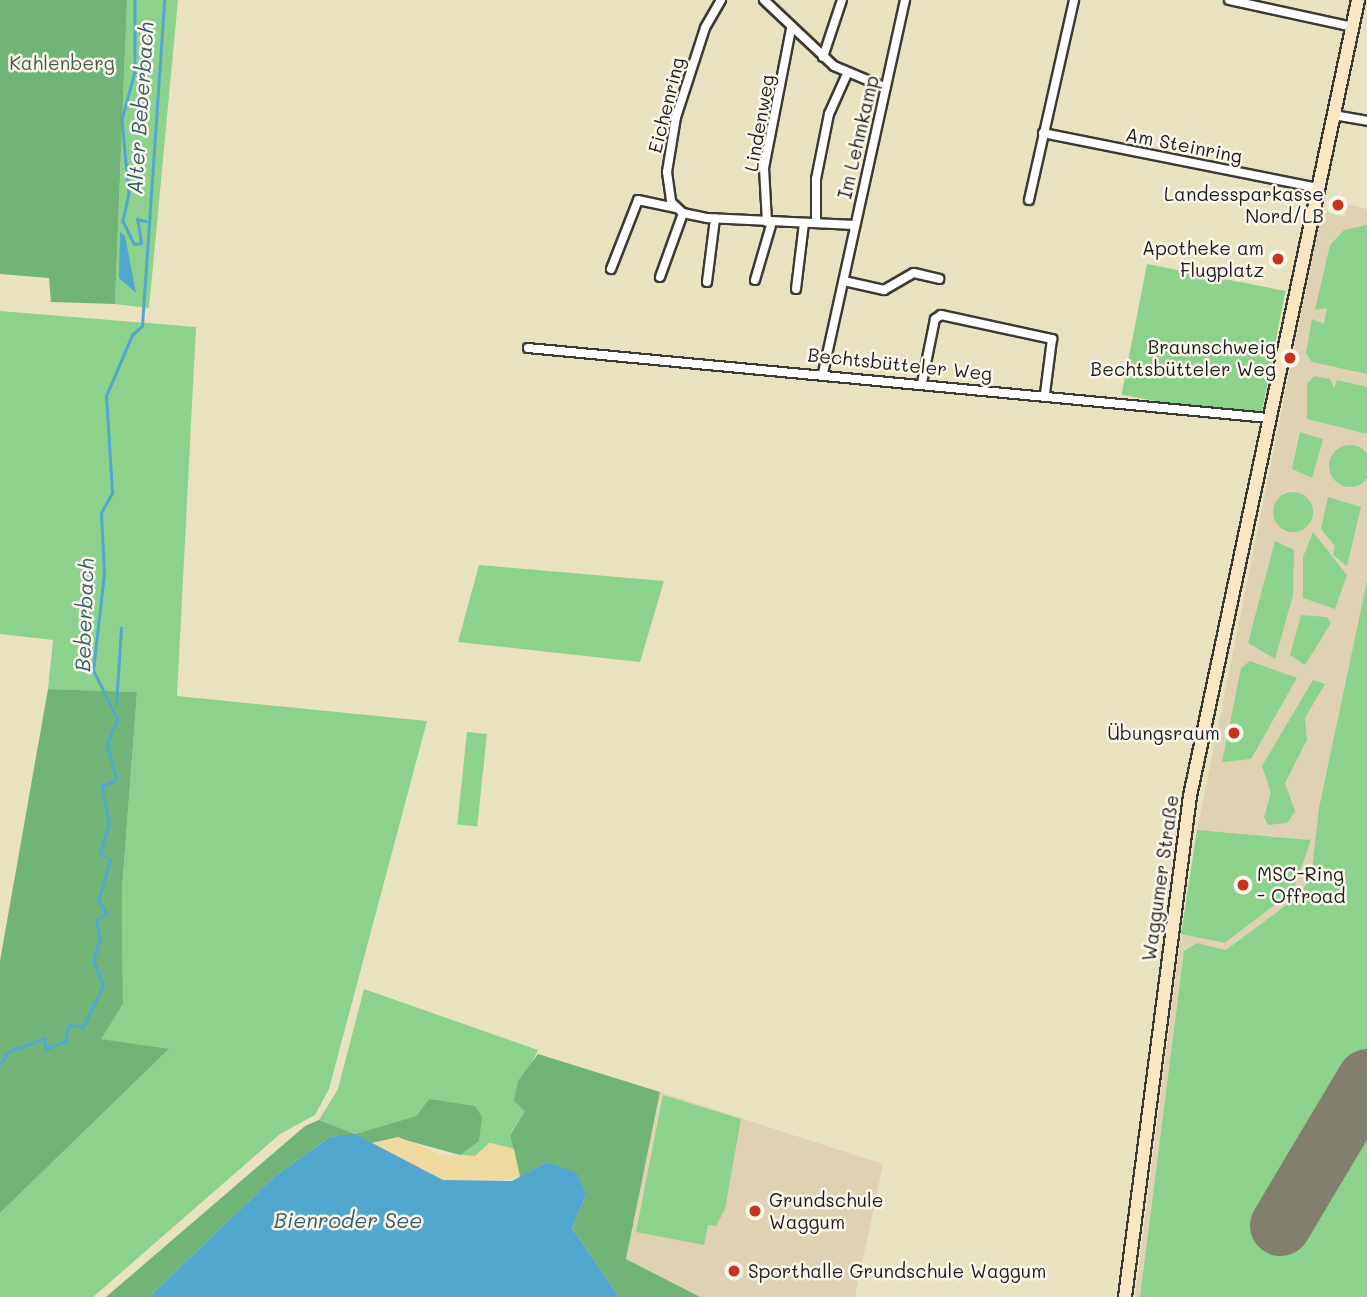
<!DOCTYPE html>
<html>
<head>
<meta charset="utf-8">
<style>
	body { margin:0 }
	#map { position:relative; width:1367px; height:1297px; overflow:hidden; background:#e9e2c0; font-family:Mali,sans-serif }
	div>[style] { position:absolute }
	.built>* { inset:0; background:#dfd2b4 }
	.green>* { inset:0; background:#8cd28d; transform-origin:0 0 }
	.round { border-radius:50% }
	.forest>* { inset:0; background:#71b478 }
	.sand>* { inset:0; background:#eeda9e }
	.water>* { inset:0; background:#52a7ce }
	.stream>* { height:2.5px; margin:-1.25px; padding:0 1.25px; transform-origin:1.25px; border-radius:1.25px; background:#52a7ce }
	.runway>* { height:61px; margin:-30.5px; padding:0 30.5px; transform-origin:30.5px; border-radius:30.5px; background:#827f6e }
	.roads { filter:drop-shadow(2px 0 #3b3a35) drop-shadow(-2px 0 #3b3a35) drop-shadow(0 2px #3b3a35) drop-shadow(0 -2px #3b3a35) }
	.street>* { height:8px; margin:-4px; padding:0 4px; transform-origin:4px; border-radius:4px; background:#fff }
	.secondary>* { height:12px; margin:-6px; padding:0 6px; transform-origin:6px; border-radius:6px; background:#f9e7c3 }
	.dots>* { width:19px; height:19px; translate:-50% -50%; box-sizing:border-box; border:4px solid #fbf7ec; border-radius:50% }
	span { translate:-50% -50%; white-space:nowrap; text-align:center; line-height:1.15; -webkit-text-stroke:5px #fbf7ec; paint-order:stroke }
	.park-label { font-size:19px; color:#435c44 }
	.street-label { font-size:19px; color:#1c1c1c }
	.poi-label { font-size:19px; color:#1c1c1c }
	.right { translate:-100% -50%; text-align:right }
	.left { translate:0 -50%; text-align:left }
	.water-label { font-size:21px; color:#345b6c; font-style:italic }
</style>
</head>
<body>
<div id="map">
	<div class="built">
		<i style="clip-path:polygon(1348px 204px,1367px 209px,1367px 1297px,1135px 1297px,1181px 934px,1226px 943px,1293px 891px,1305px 839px,1197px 830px,1322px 211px,1345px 216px)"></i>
		<i style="clip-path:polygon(660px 1092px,883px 1164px,855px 1297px,698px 1297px,626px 1259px)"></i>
	</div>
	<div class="green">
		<i style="clip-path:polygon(127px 0,178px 0,149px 308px,115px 304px)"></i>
		<i style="clip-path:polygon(1367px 225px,1367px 374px,1312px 362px,1306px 353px,1312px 319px,1324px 324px,1327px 308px,1315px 310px,1330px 245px,1344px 230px)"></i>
		<i style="left:1147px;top:264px;width:141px;height:133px;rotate:11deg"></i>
		<i style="clip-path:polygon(0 311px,196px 327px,177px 696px,427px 721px,329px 1089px,315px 1115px,280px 1134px,93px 1297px,0 1297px,0 1213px,168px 1050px,100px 1039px,123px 1004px,122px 890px,137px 692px,48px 689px,53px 640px,0 634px)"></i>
		<i style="clip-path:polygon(1314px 376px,1330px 379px,1334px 388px,1337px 380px,1367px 387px,1367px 434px,1307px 419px,1307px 384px)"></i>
		<i style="clip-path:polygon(1300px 432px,1323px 439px,1312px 478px,1292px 469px)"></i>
		<i class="round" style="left:1329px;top:445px;width:42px;height:42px"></i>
		<i class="round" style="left:1273px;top:492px;width:40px;height:40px"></i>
		<i style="clip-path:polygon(1328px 497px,1361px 507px,1347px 566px,1333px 555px,1335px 546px,1321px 529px)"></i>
		<i style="clip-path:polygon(1313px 532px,1347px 575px,1335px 609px,1303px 598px,1303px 557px)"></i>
		<i style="clip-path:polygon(1275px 541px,1294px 550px,1293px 595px,1275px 659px,1248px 643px)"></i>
		<i style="clip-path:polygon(479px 565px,664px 581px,640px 662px,458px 642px)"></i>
		<i style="clip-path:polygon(1367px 581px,1367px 1297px,1140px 1297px,1184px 951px,1197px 943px,1226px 950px,1297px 897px,1311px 878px,1319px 808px)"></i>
		<i style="clip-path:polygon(1301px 615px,1327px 617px,1331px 623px,1305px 665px,1290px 655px)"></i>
		<i style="clip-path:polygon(1250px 661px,1297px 678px,1251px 759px,1222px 762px,1241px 668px)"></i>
		<i style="clip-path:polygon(1313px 680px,1325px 684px,1305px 718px,1307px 740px,1285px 783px,1295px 811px,1287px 823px,1268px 825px,1264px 817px,1271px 793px,1262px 766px)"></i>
		<i style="left:467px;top:732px;width:20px;height:93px;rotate:6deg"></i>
		<i style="clip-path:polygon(1197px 830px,1311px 840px,1293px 891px,1225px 943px,1181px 934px)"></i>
		<i style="clip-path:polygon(364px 989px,538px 1050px,529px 1068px,525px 1111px,510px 1134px,514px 1149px,490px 1143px,476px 1156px,460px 1155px,465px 1148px,429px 1099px,416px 1116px,355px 1134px,319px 1120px,338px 1089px)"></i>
		<i style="clip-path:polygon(663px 1095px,741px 1119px,725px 1209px,716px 1226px,708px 1225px,704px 1245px,636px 1232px)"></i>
	</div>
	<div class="forest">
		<i style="clip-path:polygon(0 0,127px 0,115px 304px,51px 302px,49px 278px,0 274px)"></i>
		<i style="clip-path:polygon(48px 689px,137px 692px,122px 890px,123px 1004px,101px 1039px,169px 1049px,0 1213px,0 961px)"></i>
		<i style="clip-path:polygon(538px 1054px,660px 1092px,626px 1259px,700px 1297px,619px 1297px,572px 1228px,586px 1195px,547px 1162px,520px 1177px,510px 1135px,525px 1111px,514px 1101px,518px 1081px)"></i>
		<i style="clip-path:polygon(429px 1099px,475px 1106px,482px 1117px,479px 1141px,460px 1155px,398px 1138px,372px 1143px,355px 1135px,330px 1137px,275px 1176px,149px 1297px,106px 1297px,305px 1126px,319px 1120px,355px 1134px,416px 1116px)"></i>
	</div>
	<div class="sand">
		<i style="clip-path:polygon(398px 1137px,441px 1155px,475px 1156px,489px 1143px,514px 1149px,520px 1177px,476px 1184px,443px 1180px,372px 1143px)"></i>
	</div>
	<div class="water">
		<i style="clip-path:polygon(120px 232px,125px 236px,136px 293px,119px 278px)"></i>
		<i style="clip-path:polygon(355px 1134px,443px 1180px,512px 1181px,547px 1162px,577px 1173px,586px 1195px,572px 1228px,619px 1297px,149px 1297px,275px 1176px,330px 1137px)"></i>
	</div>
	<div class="stream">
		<i style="left:135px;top:0;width:72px;rotate:90deg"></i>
		<i style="left:135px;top:72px;width:50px;rotate:105.2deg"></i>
		<i style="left:122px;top:120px;width:74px;rotate:84.6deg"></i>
		<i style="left:129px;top:194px;width:28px;rotate:103deg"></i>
		<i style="left:123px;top:221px;width:25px;rotate:64deg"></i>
		<i style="left:134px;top:244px;width:7px;rotate:-8deg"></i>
		<i style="left:141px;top:243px;width:24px;rotate:-99deg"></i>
		<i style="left:137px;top:219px;width:9px;rotate:13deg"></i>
		<i style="left:116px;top:705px;width:77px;rotate:-86.3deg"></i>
		<i style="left:0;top:1063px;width:16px;rotate:-50deg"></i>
		<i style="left:10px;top:1051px;width:37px;rotate:-20deg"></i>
		<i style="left:45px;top:1038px;width:11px;rotate:85deg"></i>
		<i style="left:46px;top:1049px;width:21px;rotate:-23deg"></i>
		<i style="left:65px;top:1041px;width:16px;rotate:-76deg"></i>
		<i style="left:69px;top:1025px;width:14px;rotate:8deg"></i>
		<i style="left:83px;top:1027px;width:46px;rotate:-64deg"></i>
		<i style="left:103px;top:986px;width:28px;rotate:-111deg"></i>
		<i style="left:93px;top:960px;width:23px;rotate:-72deg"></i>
		<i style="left:100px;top:938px;width:18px;rotate:-103deg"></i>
		<i style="left:96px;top:920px;width:13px;rotate:-29deg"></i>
		<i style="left:107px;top:914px;width:16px;rotate:-125deg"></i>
		<i style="left:98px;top:901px;width:42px;rotate:-73.3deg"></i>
		<i style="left:110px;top:861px;width:13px;rotate:-138deg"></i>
		<i style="left:100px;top:852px;width:28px;rotate:-72deg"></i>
		<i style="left:109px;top:825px;width:40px;rotate:-100deg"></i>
		<i style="left:102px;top:786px;width:15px;rotate:-23deg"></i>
		<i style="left:116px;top:780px;width:37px;rotate:-104deg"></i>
		<i style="left:107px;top:744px;width:27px;rotate:-68deg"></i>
		<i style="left:117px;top:719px;width:55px;rotate:-116.1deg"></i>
		<i style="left:93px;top:670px;width:98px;rotate:-83.5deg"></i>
		<i style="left:104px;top:573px;width:60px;rotate:-92.9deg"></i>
		<i style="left:101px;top:513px;width:23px;rotate:-61deg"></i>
		<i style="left:112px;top:493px;width:97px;rotate:-93.5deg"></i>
		<i style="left:106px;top:396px;width:66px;rotate:-66.9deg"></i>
		<i style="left:132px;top:335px;width:13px;rotate:-42deg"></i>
		<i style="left:142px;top:326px;width:327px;rotate:-86.1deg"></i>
	</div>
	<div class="runway">
		<i style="left:1280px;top:1225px;width:170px;rotate:-59.2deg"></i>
	</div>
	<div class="roads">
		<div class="street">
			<i style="left:721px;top:0;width:32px;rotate:120deg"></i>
			<i style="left:705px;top:28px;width:94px;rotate:108deg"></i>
			<i style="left:676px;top:117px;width:56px;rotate:99.3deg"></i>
			<i style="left:667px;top:172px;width:30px;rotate:82deg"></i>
			<i style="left:671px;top:202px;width:16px;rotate:43deg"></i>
			<i style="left:683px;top:213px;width:25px;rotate:12deg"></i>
			<i style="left:707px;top:218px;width:148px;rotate:2.7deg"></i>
			<i style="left:764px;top:0;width:96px;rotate:43.3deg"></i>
			<i style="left:834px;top:66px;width:56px;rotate:22.9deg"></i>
			<i style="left:1229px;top:0;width:127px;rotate:12.3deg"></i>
			<i style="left:823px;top:57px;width:60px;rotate:-71.6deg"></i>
			<i style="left:1334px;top:115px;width:34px;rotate:10deg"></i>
			<i style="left:1043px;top:133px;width:280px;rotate:11.3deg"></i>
			<i style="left:1029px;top:200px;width:205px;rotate:-77.3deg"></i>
			<i style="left:767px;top:222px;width:54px;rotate:-93.2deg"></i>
			<i style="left:764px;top:168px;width:142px;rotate:-79deg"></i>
			<i style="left:816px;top:223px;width:44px;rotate:-90deg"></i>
			<i style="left:816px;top:179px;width:66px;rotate:-78.7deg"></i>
			<i style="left:829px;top:114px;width:44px;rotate:-65.8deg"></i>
			<i style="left:611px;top:269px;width:74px;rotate:-68.6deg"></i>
			<i style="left:638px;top:200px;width:39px;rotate:12deg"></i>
			<i style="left:660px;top:277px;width:68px;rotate:-70.2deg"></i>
			<i style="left:755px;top:280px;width:60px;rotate:-73.7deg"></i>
			<i style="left:844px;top:281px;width:41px;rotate:12.7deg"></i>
			<i style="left:884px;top:290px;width:34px;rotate:-30deg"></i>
			<i style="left:914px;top:273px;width:26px;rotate:13deg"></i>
			<i style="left:707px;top:282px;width:64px;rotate:-82.8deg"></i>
			<i style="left:796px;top:289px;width:66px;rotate:-83.1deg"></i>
			<i style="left:528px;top:348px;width:744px;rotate:5.4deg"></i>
			<i style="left:823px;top:373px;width:382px;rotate:-77.6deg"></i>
			<i style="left:922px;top:383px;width:65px;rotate:-78.5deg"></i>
			<i style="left:935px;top:319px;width:7px;rotate:-34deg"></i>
			<i style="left:941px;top:315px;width:114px;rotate:12.2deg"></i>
			<i style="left:1052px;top:339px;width:55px;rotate:97.3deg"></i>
		</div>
		<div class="secondary">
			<i style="left:1125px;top:1297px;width:505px;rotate:-82.61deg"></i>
			<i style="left:1190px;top:796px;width:814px;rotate:-78.08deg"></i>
		</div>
	</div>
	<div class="dots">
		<i style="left:1338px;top:205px;background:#c8321e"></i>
		<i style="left:1278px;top:259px;background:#c8321e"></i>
		<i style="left:1290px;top:358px;background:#c8321e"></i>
		<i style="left:1234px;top:733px;background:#c8321e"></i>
		<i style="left:1243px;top:885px;background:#c8321e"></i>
		<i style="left:755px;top:1211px;background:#c8321e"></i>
		<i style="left:734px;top:1271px;background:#c8321e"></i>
	</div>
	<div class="park-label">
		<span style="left:62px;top:63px">Kahlenberg</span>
	</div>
	<div class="street-label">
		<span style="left:666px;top:105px;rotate:-76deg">Eichenring</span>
		<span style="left:759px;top:123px;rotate:-80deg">Lindenweg</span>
		<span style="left:858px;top:137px;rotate:-77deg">Im Lehmkamp</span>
		<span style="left:1184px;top:145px;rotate:11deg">Am Steinring</span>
		<span style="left:900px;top:364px;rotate:6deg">Bechtsbütteler Weg</span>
		<span style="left:1160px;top:878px;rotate:-82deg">Waggumer Straße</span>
	</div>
	<div class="poi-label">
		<span class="right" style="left:1324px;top:205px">Landessparkasse<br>Nord/LB</span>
		<span class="right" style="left:1264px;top:259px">Apotheke am<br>Flugplatz</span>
		<span class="right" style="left:1276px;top:358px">Braunschweig<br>Bechtsbütteler Weg</span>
		<span class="right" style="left:1220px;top:733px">Übungsraum</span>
		<span class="left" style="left:1257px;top:885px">MSC-Ring<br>- Offroad</span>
		<span class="left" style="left:769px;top:1211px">Grundschule<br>Waggum</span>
		<span class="left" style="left:748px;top:1271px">Sporthalle Grundschule Waggum</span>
	</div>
	<div class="water-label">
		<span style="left:140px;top:108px;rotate:-86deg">Alter Beberbach</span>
		<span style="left:84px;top:615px;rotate:-88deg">Beberbach</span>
		<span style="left:348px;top:1220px">Bienroder See</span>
	</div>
</div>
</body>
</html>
